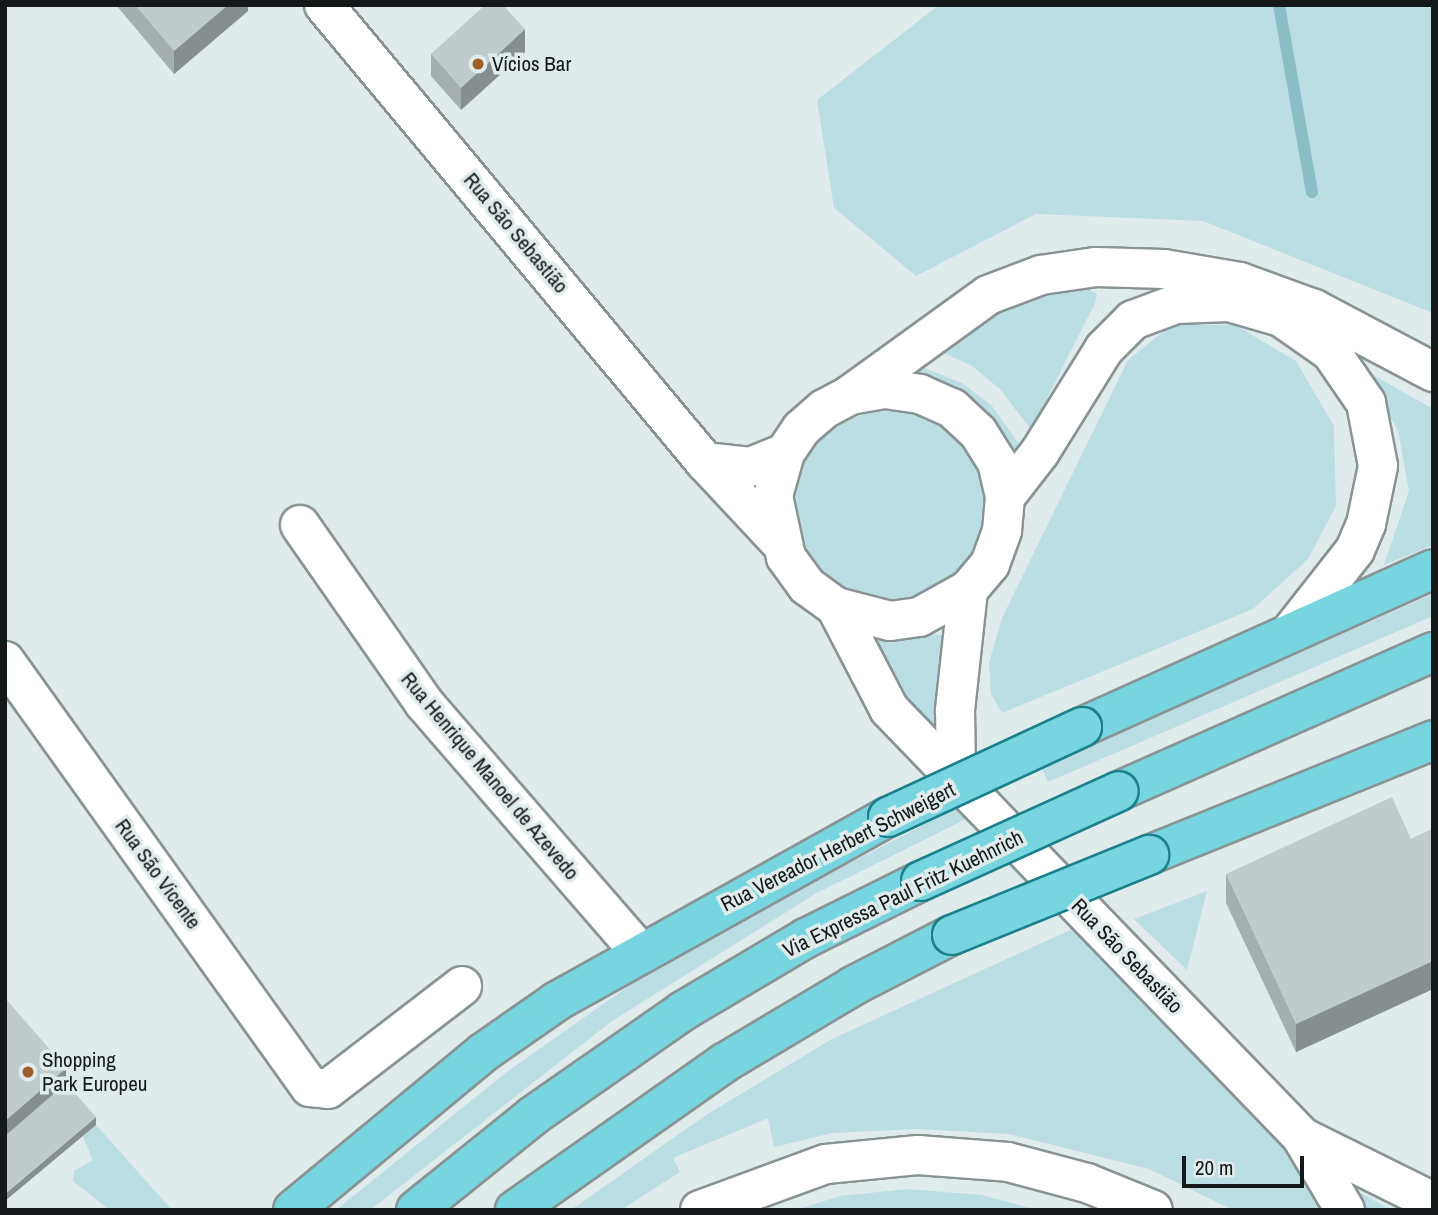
<!DOCTYPE html>
<html>
<head>
<meta charset="utf-8">
<style>
	body { margin:0 }
	#map { position:relative; width:1438px; height:1215px; overflow:hidden; background:#e0ebec; font-family:"Archivo Narrow",sans-serif }
	div>[style] { position:absolute }
	.green>* { inset:0; background:#bbdee3 }
	.round { border-radius:50% }
	.stream>* { height:12px; margin:-6px; padding:0 6px; transform-origin:6px; border-radius:6px; background:#8bbdc4 }
	.roads { filter:drop-shadow(2px 0 #899394) drop-shadow(-2px 0 #899394) drop-shadow(0 2px #899394) drop-shadow(0 -2px #899394) }
	.minor>* { height:38px; margin:-19px; padding:0 19px; transform-origin:19px; border-radius:19px; background:#fff }
	.major>* { height:38px; margin:-19px; padding:0 19px; transform-origin:19px; border-radius:19px; background:#77d5df }
	.bridges { filter:drop-shadow(2px 0 #1a818c) drop-shadow(-2px 0 #1a818c) drop-shadow(0 2px #1a818c) drop-shadow(0 -2px #1a818c) }
	.major-bridge>* { height:38px; margin:-19px; padding:0 19px; transform-origin:19px; border-radius:19px; background:#77d5df }
	.wall>* { inset:0; background:#a5afaf }
	.shaded-wall>* { inset:0; background:#868e8f }
	.building>* { inset:0; background:#c0cbcc }
	.dots>* { width:19px; height:19px; translate:-50% -50%; box-sizing:border-box; border:4px solid #e0ebec; border-radius:50% }
	span { translate:-50% -50%; white-space:nowrap; text-align:center; line-height:1.15; -webkit-text-stroke:7px #e0ebec; paint-order:stroke }
	.poi-label { font-size:21px; color:#141819 }
	.left { translate:0 -50%; text-align:left }
	.street-label { font-size:21px; color:#141819 }
	.frame { position:absolute; inset:0; border:7px solid #141819; pointer-events:none }
	.scale { position:absolute; left:1182px; top:1156px; width:122px; height:32px; box-sizing:border-box; border:4px solid #141819; border-top:0; padding-left:9px; font-size:21px; line-height:24px; white-space:nowrap; color:#141819; -webkit-text-stroke:5px #e0ebec; paint-order:stroke }
</style>
</head>
<body>
<div id="map">
	<div class="green">
		<i style="clip-path:polygon(939px 5px,1433px 5px,1433px 313px,1203px 221px,1036px 214px,916px 276px,834px 208px,817px 100px)"></i>
		<i style="clip-path:polygon(1082px 286px,1097px 294px,1095px 303px,1031px 430px,1001px 390px,972px 366px,935px 349px,1014px 297px)"></i>
		<i style="clip-path:polygon(1173px 324px,1235px 325px,1296px 361px,1334px 426px,1336px 506px,1308px 559px,1253px 609px,1002px 713px,991px 694px,989px 663px,1002px 618px,1128px 360px)"></i>
		<i style="clip-path:polygon(917px 365px,962px 383px,992px 406px,1022px 448px,1012px 465px,901px 378px)"></i>
		<i style="clip-path:polygon(1361px 368px,1433px 409px,1433px 545px,1384px 565px,1409px 491px,1398px 430px)"></i>
		<i class="round" style="left:794px;top:411px;width:192px;height:192px"></i>
		<i style="clip-path:polygon(1433px 594px,1433px 616px,1048px 782px,1041px 767px)"></i>
		<i style="clip-path:polygon(862px 632px,943px 635px,940px 734px,908px 707px)"></i>
		<i style="clip-path:polygon(962px 805px,968px 818px,815px 894px,612px 1021px,370px 1210px,336px 1210px,508px 1071px,670px 957px)"></i>
		<i style="clip-path:polygon(1207px 891px,1187px 970px,1134px 919px)"></i>
		<i style="clip-path:polygon(1070px 930px,1086px 934px,1285px 1134px,1332px 1210px,1233px 1210px,1149px 1169px,1009px 1134px,917px 1129px,832px 1133px,774px 1147px,768px 1118px,673px 1158px,680px 1172px,621px 1210px,571px 1210px,706px 1115px,832px 1039px)"></i>
		<i style="clip-path:polygon(96px 1125px,172px 1210px,109px 1210px,73px 1181px,74px 1171px,93px 1160px,83px 1136px)"></i>
		<i style="clip-path:polygon(907px 1189px,982px 1195px,1038px 1210px,796px 1210px,840px 1196px)"></i>
		<i style="clip-path:polygon(1354px 1189px,1386px 1207px,1395px 1210px,1363px 1210px)"></i>
	</div>
	<div class="stream">
		<i style="left:1279px;top:5px;width:190px;rotate:80deg"></i>
	</div>
	<div class="roads">
		<div class="minor">
			<i style="left:324px;top:5px;width:595px;rotate:50.18deg"></i>
			<i style="left:705px;top:462px;width:108px;rotate:46.9deg"></i>
			<i style="left:850px;top:395px;width:36px;rotate:-10deg"></i>
			<i style="left:885px;top:389px;width:35px;rotate:8deg"></i>
			<i style="left:920px;top:394px;width:35px;rotate:24deg"></i>
			<i style="left:952px;top:408px;width:35px;rotate:43deg"></i>
			<i style="left:978px;top:432px;width:36px;rotate:58deg"></i>
			<i style="left:997px;top:462px;width:36px;rotate:77deg"></i>
			<i style="left:1005px;top:497px;width:34px;rotate:95deg"></i>
			<i style="left:1002px;top:531px;width:35px;rotate:110deg"></i>
			<i style="left:990px;top:564px;width:34px;rotate:130deg"></i>
			<i style="left:968px;top:590px;width:56px;rotate:151.1deg"></i>
			<i style="left:919px;top:617px;width:29px;rotate:172deg"></i>
			<i style="left:890px;top:621px;width:56px;rotate:-165.5deg"></i>
			<i style="left:836px;top:607px;width:36px;rotate:-144deg"></i>
			<i style="left:807px;top:586px;width:36px;rotate:-126deg"></i>
			<i style="left:786px;top:557px;width:62px;rotate:-102deg"></i>
			<i style="left:773px;top:496px;width:45px;rotate:-74.4deg"></i>
			<i style="left:785px;top:453px;width:29px;rotate:-56deg"></i>
			<i style="left:801px;top:429px;width:30px;rotate:-41deg"></i>
			<i style="left:824px;top:409px;width:30px;rotate:-28deg"></i>
			<i style="left:850px;top:395px;width:170px;rotate:-35.9deg"></i>
			<i style="left:988px;top:295px;width:57px;rotate:-20.7deg"></i>
			<i style="left:1041px;top:275px;width:56px;rotate:-8.3deg"></i>
			<i style="left:1096px;top:267px;width:68px;rotate:1.7deg"></i>
			<i style="left:1164px;top:269px;width:77px;rotate:9.7deg"></i>
			<i style="left:1240px;top:282px;width:79px;rotate:20deg"></i>
			<i style="left:1314px;top:309px;width:135px;rotate:27.9deg"></i>
			<i style="left:705px;top:462px;width:45px;rotate:6.3deg"></i>
			<i style="left:750px;top:467px;width:38px;rotate:-22deg"></i>
			<i style="left:1005px;top:497px;width:57px;rotate:-52.1deg"></i>
			<i style="left:1040px;top:452px;width:121px;rotate:-58.1deg"></i>
			<i style="left:1104px;top:349px;width:41px;rotate:-45deg"></i>
			<i style="left:1133px;top:320px;width:46px;rotate:-20.4deg"></i>
			<i style="left:1176px;top:304px;width:53px;rotate:-2.2deg"></i>
			<i style="left:1229px;top:302px;width:54px;rotate:16.1deg"></i>
			<i style="left:1281px;top:317px;width:61px;rotate:35deg"></i>
			<i style="left:1331px;top:352px;width:62px;rotate:55.5deg"></i>
			<i style="left:1366px;top:403px;width:64px;rotate:79.2deg"></i>
			<i style="left:1378px;top:466px;width:59px;rotate:101.7deg"></i>
			<i style="left:1366px;top:524px;width:28px;rotate:113deg"></i>
			<i style="left:1355px;top:550px;width:102px;rotate:128.2deg"></i>
			<i style="left:300px;top:525px;width:217px;rotate:55.1deg"></i>
			<i style="left:424px;top:703px;width:330px;rotate:49.1deg"></i>
			<i style="left:836px;top:607px;width:115px;rotate:62.5deg"></i>
			<i style="left:889px;top:709px;width:593px;rotate:46.02deg"></i>
			<i style="left:1301px;top:1136px;width:86px;rotate:59.3deg"></i>
			<i style="left:5px;top:661px;width:524px;rotate:54.4deg"></i>
			<i style="left:310px;top:1087px;width:18px;rotate:6deg"></i>
			<i style="left:328px;top:1089px;width:169px;rotate:-37.5deg"></i>
			<i style="left:956px;top:773px;width:63px;rotate:-90.9deg"></i>
			<i style="left:955px;top:710px;width:121px;rotate:-83.8deg"></i>
			<i style="left:1306px;top:1139px;width:142px;rotate:26.4deg"></i>
			<i style="left:700px;top:1210px;width:134px;rotate:-20.1deg"></i>
			<i style="left:826px;top:1164px;width:92px;rotate:-5.6deg"></i>
			<i style="left:918px;top:1155px;width:90px;rotate:4.4deg"></i>
			<i style="left:1008px;top:1162px;width:82px;rotate:14.9deg"></i>
			<i style="left:1087px;top:1183px;width:71px;rotate:22.2deg"></i>
		</div>
		<div class="major">
			<i style="left:1082px;top:727px;width:385px;rotate:-24.2deg"></i>
			<i style="left:1119px;top:791px;width:343px;rotate:-23.9deg"></i>
			<i style="left:1149px;top:855px;width:306px;rotate:-22deg"></i>
			<i style="left:293px;top:1210px;width:248px;rotate:-39.6deg"></i>
			<i style="left:484px;top:1052px;width:89px;rotate:-34.9deg"></i>
			<i style="left:557px;top:1001px;width:379px;rotate:-29.1deg"></i>
			<i style="left:416px;top:1210px;width:151px;rotate:-38.8deg"></i>
			<i style="left:534px;top:1115px;width:182px;rotate:-34.9deg"></i>
			<i style="left:683px;top:1011px;width:143px;rotate:-30.7deg"></i>
			<i style="left:806px;top:938px;width:128px;rotate:-26.4deg"></i>
			<i style="left:515px;top:1210px;width:256px;rotate:-35.1deg"></i>
			<i style="left:724px;top:1063px;width:150px;rotate:-30.8deg"></i>
			<i style="left:853px;top:986px;width:111px;rotate:-27.3deg"></i>
		</div>
	</div>
	<div class="bridges">
		<div class="major-bridge">
			<i style="left:888px;top:817px;width:214px;rotate:-24.9deg"></i>
			<i style="left:921px;top:881px;width:217px;rotate:-24.4deg"></i>
			<i style="left:952px;top:935px;width:213px;rotate:-22.1deg"></i>
		</div>
	</div>
	<div class="wall">
		<i style="clip-path:polygon(116px 5px,248px 5px,248px 11px,174px 74px)"></i>
		<i style="clip-path:polygon(525px 52px,461px 110px,431px 76px,431px 54px)"></i>
		<i style="clip-path:polygon(1433px 829px,1433px 989px,1296px 1052px,1226px 903px,1226px 874px,1411px 839px)"></i>
	</div>
	<div class="shaded-wall">
		<i style="clip-path:polygon(228px 5px,248px 5px,248px 11px,174px 74px,174px 51px)"></i>
		<i style="clip-path:polygon(525px 29px,525px 52px,461px 110px,461px 88px)"></i>
		<i style="clip-path:polygon(1433px 961px,1433px 989px,1296px 1052px,1296px 1024px)"></i>
		<i style="clip-path:polygon(66px 1068px,66px 1091px,5px 1143px,5px 1121px)"></i>
		<i style="clip-path:polygon(96px 1117px,96px 1125px,5px 1201px,5px 1194px)"></i>
	</div>
	<div class="building">
		<i style="clip-path:polygon(135px 5px,228px 5px,174px 51px)"></i>
		<i style="clip-path:polygon(485px 5px,503px 5px,525px 29px,461px 88px,431px 54px)"></i>
		<i style="clip-path:polygon(1392px 797px,1411px 839px,1433px 829px,1433px 961px,1296px 1024px,1226px 874px)"></i>
		<i style="clip-path:polygon(5px 998px,66px 1068px,5px 1121px)"></i>
		<i style="clip-path:polygon(66px 1083px,96px 1117px,5px 1194px,5px 1136px)"></i>
	</div>
	<div class="dots">
		<i style="left:478px;top:64px;background:#9f5e29"></i>
		<i style="left:28px;top:1072px;background:#9f5e29"></i>
	</div>
	<div class="poi-label">
		<span class="left" style="left:492px;top:64px">Vícios Bar</span>
		<span class="left" style="left:42px;top:1072px">Shopping<br>Park Europeu</span>
	</div>
	<div class="street-label">
		<span style="left:516px;top:233px;rotate:50deg">Rua São Sebastião</span>
		<span style="left:490px;top:776px;rotate:50deg">Rua Henrique Manoel de Azevedo</span>
		<span style="left:838px;top:847px;rotate:-27deg">Rua Vereador Herbert Schweigert</span>
		<span style="left:158px;top:874px;rotate:54deg">Rua São Vicente</span>
		<span style="left:903px;top:894px;rotate:-26deg">Via Expressa Paul Fritz Kuehnrich</span>
		<span style="left:1127px;top:956px;rotate:46deg">Rua São Sebastião</span>
	</div>
	<div class="frame"></div>
	<div class="scale">20 m</div>
</div>
</body>
</html>
